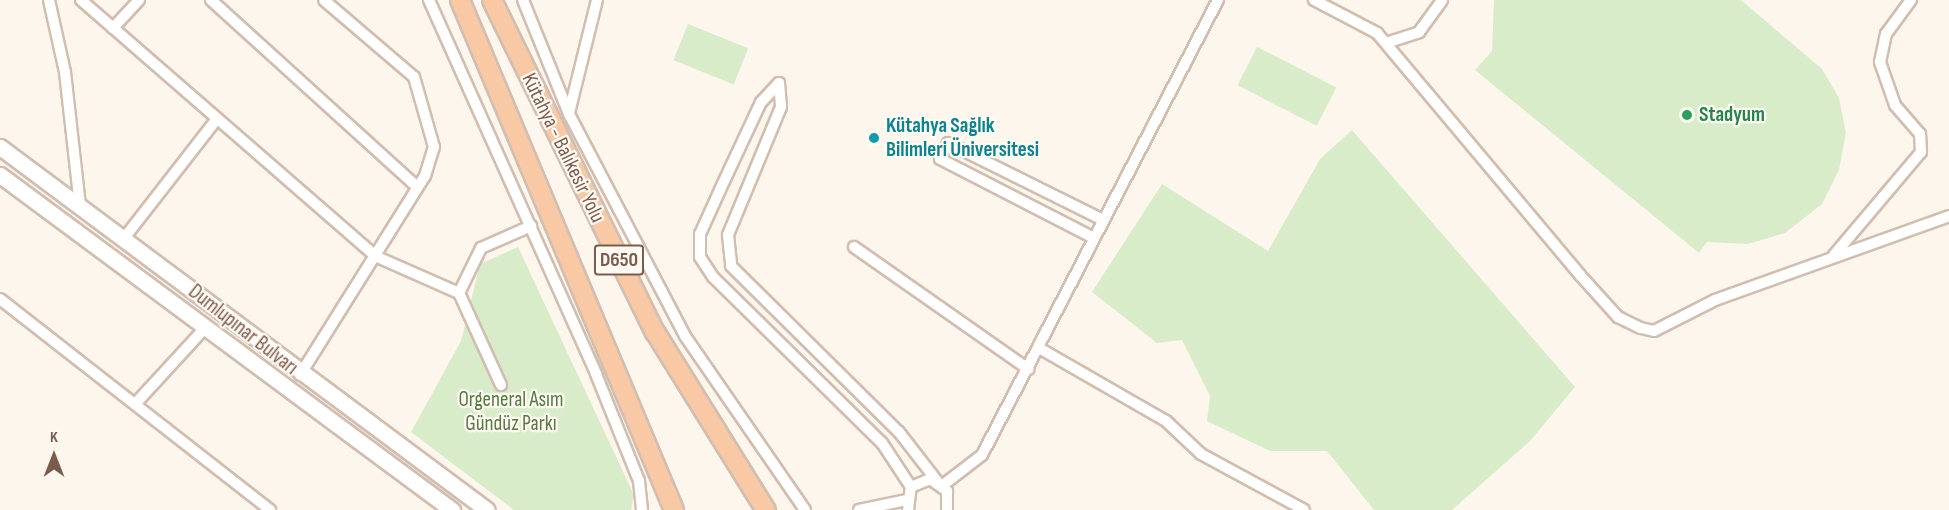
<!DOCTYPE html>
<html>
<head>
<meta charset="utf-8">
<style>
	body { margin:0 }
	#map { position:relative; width:1949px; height:510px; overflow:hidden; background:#fdf6ec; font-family:"Sofia Sans Condensed",sans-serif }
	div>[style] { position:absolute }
	.green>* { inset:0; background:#d8ecc9; transform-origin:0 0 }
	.roads { filter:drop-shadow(2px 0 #d1beb0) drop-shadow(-2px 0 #d1beb0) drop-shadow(0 2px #d1beb0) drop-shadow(0 -2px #d1beb0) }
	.minor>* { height:10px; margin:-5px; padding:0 5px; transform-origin:5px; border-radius:5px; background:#fff }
	.secondary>* { height:15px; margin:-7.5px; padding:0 7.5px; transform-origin:7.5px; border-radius:7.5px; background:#fff }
	.trunk>* { height:18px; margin:-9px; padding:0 9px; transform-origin:9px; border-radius:9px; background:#f9c8a4 }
	.dots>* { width:16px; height:16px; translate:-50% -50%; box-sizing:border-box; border:3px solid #fffaf3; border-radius:50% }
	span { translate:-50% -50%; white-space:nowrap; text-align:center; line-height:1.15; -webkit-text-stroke:4.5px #fffaf3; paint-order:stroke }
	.shield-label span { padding:2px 4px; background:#fffaf3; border:2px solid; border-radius:4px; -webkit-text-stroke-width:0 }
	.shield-label { font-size:20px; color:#7a5c4d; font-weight:700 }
	.leisure-label { font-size:21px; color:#27864d; font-weight:700 }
	.left { translate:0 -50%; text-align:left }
	.culture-label { font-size:21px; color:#0d838f; font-weight:700 }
	.street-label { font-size:21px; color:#7a5c4d }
	.park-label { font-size:21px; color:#537a41 }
	.north { position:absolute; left:24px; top:426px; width:60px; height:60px; -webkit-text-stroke:4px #fffaf3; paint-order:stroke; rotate:0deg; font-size:16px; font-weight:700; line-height:24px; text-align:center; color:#7a5c4d }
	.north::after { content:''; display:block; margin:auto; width:21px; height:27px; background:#7a5c4d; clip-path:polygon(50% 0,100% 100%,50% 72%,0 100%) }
</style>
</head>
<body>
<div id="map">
	<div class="green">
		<i style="clip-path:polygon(1494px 0,1741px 0,1822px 69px,1839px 98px,1846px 133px,1839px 170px,1822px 204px,1785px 233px,1748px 244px,1707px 242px,1699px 253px,1475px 70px,1492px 51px)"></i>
		<i style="left:688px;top:24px;width:65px;height:39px;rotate:22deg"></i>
		<i style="left:1257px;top:47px;width:89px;height:43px;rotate:27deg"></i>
		<i style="clip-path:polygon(1352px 130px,1575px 387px,1531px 440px,1452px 510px,1374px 510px,1327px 451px,1270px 451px,1207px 421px,1210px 396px,1182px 340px,1157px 343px,1092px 292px,1162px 184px,1268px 251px,1320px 159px)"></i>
		<i style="clip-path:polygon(518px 247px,634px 495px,631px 510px,514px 510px,411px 432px,461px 341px,480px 264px)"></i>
	</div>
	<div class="roads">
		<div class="minor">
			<i style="left:49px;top:0;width:74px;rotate:77.5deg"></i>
			<i style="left:65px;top:72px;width:134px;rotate:83.6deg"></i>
			<i style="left:81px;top:0;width:390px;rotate:41deg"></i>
			<i style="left:375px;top:256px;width:92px;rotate:23.8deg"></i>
			<i style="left:211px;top:0;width:278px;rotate:42.2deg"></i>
			<i style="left:429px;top:0;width:410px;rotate:65.9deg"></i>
			<i style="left:596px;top:374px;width:115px;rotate:68.1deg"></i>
			<i style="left:639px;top:481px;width:29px;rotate:84deg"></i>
			<i style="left:523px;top:0;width:123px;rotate:68deg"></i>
			<i style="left:569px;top:114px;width:250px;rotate:62.4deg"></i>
			<i style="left:685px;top:336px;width:211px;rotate:55.4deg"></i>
			<i style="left:1314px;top:0;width:71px;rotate:27.6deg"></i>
			<i style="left:1377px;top:33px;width:316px;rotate:50deg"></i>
			<i style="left:1580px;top:275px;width:57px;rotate:47.9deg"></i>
			<i style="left:1618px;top:317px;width:25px;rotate:26deg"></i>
			<i style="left:1641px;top:328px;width:13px;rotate:13deg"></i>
			<i style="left:1654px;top:331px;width:68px;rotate:-26.9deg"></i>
			<i style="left:1715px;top:300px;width:249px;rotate:-19.7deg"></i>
			<i style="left:113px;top:28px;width:38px;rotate:-47deg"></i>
			<i style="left:1386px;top:43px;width:35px;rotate:-18deg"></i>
			<i style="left:1419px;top:32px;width:39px;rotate:-54deg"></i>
			<i style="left:779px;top:83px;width:26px;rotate:133deg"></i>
			<i style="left:761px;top:102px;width:97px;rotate:115deg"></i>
			<i style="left:720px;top:190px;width:48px;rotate:114.4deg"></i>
			<i style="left:700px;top:234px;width:23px;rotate:90deg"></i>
			<i style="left:700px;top:257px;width:24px;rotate:57deg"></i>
			<i style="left:713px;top:277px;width:237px;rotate:44.5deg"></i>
			<i style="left:882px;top:443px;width:53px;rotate:56.6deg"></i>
			<i style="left:779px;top:83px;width:24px;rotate:85deg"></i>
			<i style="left:781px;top:107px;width:139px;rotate:112.5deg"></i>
			<i style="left:728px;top:235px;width:31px;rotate:84deg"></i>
			<i style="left:731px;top:266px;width:236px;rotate:44.7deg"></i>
			<i style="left:899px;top:432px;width:62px;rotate:52.2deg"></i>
			<i style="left:569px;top:113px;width:116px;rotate:-76.1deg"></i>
			<i style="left:125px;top:237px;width:150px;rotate:-52.1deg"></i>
			<i style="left:1092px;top:237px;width:171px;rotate:-152.8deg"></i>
			<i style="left:940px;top:159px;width:18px;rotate:-63deg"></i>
			<i style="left:948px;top:143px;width:171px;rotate:26.4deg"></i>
			<i style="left:854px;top:247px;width:213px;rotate:35deg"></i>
			<i style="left:1834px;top:255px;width:135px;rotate:-49.8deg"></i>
			<i style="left:1921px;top:152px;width:18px;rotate:-93deg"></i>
			<i style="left:1920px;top:134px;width:38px;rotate:-131deg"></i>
			<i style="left:1895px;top:105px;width:46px;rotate:-109.2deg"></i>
			<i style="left:1880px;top:62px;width:29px;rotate:-78deg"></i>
			<i style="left:1886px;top:34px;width:42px;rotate:-53.7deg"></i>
			<i style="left:0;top:299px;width:343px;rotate:38deg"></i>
			<i style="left:1039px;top:348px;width:146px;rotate:29.9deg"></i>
			<i style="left:1166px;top:421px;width:48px;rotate:43.3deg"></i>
			<i style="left:1201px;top:454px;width:117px;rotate:28.5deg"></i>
			<i style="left:300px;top:375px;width:235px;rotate:-57.9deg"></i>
			<i style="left:425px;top:176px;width:30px;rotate:-73deg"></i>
			<i style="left:434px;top:147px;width:73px;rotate:-105.9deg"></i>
			<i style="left:414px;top:77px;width:118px;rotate:-139.5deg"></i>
			<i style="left:501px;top:385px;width:101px;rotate:-114.5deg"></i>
			<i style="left:459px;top:293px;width:50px;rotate:-63.9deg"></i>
			<i style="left:481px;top:248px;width:55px;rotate:-23.7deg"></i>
			<i style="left:136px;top:403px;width:100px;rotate:-47.4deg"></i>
			<i style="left:943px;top:485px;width:49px;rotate:-37.6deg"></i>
			<i style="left:982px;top:455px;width:513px;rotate:-62.59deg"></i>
			<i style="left:859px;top:510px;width:48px;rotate:-12deg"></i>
			<i style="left:908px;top:510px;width:23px;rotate:-83deg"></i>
			<i style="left:911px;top:487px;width:21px;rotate:-23deg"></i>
			<i style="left:930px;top:479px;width:21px;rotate:35deg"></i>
			<i style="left:947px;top:491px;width:19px;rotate:90deg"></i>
		</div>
		<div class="secondary">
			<i style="left:0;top:147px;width:607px;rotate:36.7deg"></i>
			<i style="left:0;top:175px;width:563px;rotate:36.54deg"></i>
		</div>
		<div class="trunk">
			<i style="left:460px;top:0;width:553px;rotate:67.24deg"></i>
			<i style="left:492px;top:0;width:370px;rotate:63.9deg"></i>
			<i style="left:655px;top:332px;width:210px;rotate:58.1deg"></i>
		</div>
	</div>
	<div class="dots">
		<i style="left:1687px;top:115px;background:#2e9e5b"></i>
		<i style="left:874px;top:138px;background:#0f9aa8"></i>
	</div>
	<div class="shield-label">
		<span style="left:619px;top:260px">D650</span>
	</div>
	<div class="leisure-label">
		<span class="left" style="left:1699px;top:115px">Stadyum</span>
	</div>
	<div class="culture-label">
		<span class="left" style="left:886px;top:138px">Kütahya Sağlık<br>Bilimleri Üniversitesi</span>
	</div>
	<div class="street-label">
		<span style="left:563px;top:148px;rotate:64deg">Kütahya - Balıkesir Yolu</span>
		<span style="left:243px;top:330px;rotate:38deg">Dumlupınar Bulvarı</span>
	</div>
	<div class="park-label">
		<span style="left:511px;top:412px">Orgeneral Asım<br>Gündüz Parkı</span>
	</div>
	<div class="north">K</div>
</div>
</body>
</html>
